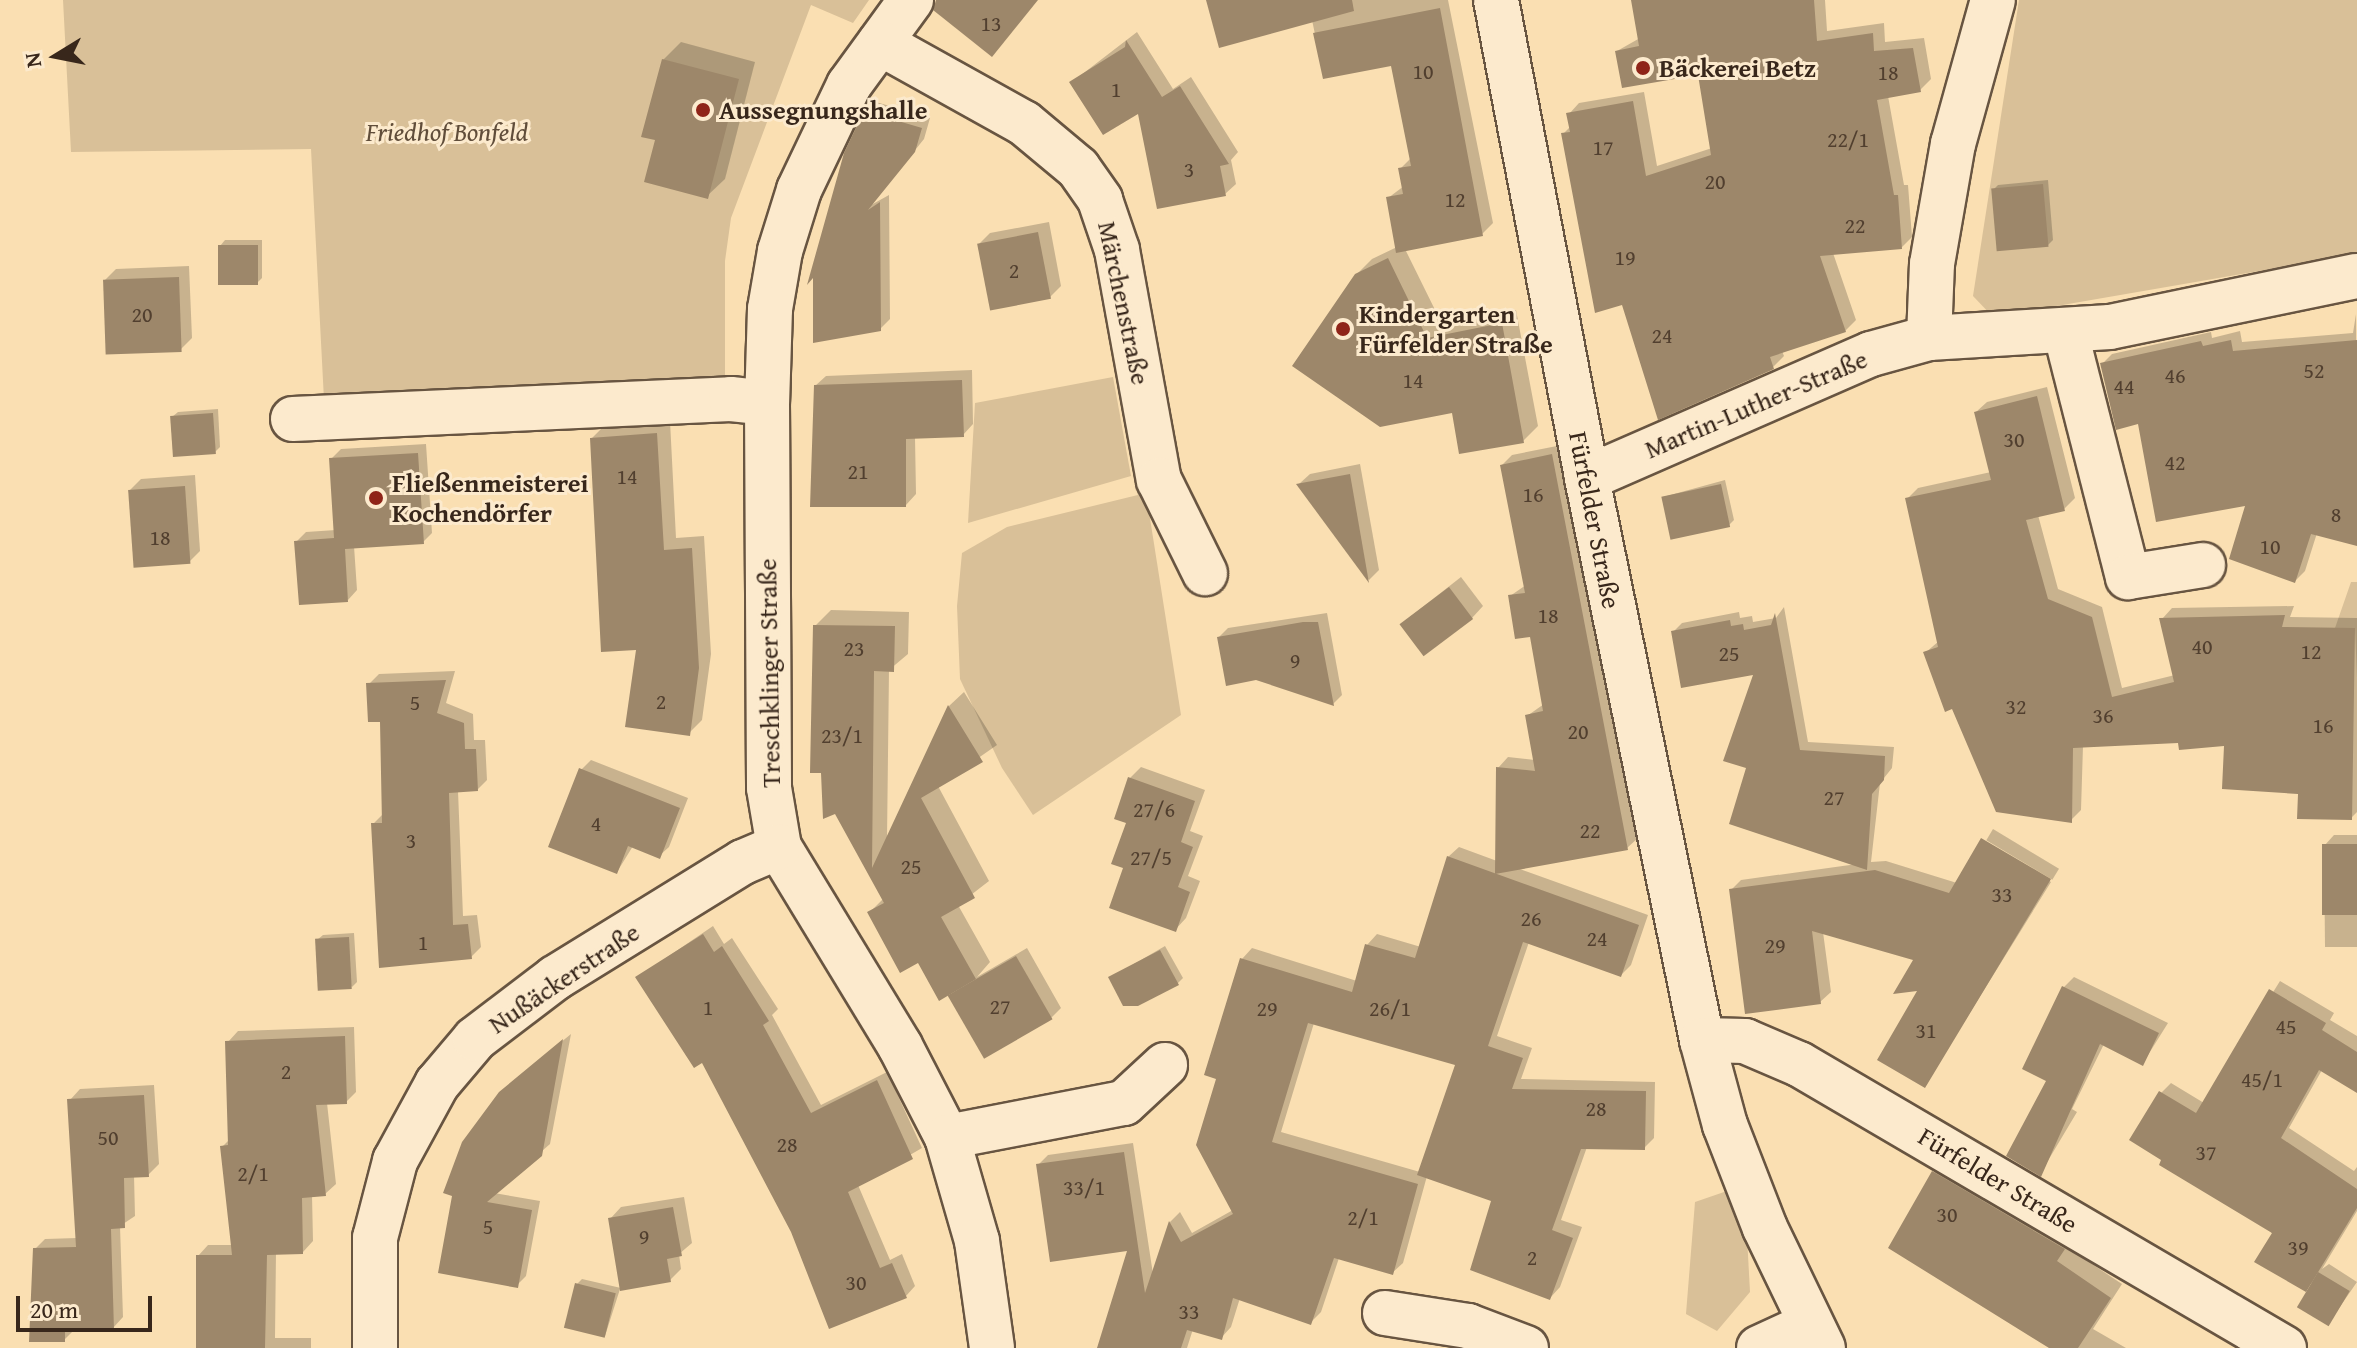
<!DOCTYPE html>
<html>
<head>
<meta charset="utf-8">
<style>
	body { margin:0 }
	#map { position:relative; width:2357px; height:1348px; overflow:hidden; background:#fadfb2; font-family:"Gentium Book Plus",serif }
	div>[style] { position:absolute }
	.green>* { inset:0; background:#d9c098 }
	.shadow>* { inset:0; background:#0003; transform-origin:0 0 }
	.building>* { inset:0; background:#9d876a; transform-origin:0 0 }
	.roads { filter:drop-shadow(2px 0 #685541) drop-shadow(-2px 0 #685541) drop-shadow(0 2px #685541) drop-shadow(0 -2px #685541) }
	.minor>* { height:44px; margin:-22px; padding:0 22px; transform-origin:22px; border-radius:22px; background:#fceacd }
	.dots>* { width:22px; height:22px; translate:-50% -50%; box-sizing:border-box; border:4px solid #fceacd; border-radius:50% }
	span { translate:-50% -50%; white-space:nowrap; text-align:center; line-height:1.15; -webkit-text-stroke:6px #fceacd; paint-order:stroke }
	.number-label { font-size:22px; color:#513f2f }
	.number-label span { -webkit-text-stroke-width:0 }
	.poi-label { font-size:26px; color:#38271b; font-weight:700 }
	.left { translate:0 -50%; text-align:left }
	.park-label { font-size:26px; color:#604d3a; font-style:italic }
	.street-label { font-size:26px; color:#38271b }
	.north { position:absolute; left:16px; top:16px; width:80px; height:80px; -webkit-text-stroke:6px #fceacd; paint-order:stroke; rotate:260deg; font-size:22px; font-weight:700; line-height:32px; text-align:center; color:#38271b }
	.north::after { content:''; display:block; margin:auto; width:28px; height:36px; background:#38271b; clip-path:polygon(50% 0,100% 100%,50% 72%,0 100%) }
	.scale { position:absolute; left:16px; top:1296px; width:136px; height:36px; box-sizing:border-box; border:4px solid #38271b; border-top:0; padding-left:10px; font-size:24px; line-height:28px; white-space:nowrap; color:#38271b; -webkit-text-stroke:6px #fceacd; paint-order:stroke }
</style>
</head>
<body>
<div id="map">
	<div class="green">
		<i style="clip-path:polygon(63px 0,869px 0,853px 23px,811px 5px,731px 218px,725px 261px,725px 384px,324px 400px,311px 149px,71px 152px)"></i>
		<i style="clip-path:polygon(2019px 0,2357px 0,2357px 254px,1993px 317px,1973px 296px)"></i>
		<i style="clip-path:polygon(1113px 377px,1131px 476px,968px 523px,975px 403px)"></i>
		<i style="clip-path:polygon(1146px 493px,1181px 715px,1033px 815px,1002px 768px,960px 679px,957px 606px,962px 553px,1007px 527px)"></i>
		<i style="clip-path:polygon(2351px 582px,2357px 582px,2357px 678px,2355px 628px,2335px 628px)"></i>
		<i style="clip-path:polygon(1727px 1191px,1747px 1237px,1750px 1292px,1717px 1331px,1686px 1314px,1695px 1202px)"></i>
	</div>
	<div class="shadow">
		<i style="clip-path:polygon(1208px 0,1448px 0,1493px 223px,1482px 234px,1405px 249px,1442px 324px,1516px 310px,1538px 426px,1523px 441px,1454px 411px,1356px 275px,1372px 259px,1397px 247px,1388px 198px,1404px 186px,1400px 169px,1411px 158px,1392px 63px,1324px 77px,1312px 20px)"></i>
		<i style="clip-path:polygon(1633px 0,1825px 0,1827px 31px,1884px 23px,1885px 42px,1924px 38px,1931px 79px,1920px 90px,1888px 96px,1904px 185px,1908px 185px,1912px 237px,1902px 247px,1833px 253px,1856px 320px,1845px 331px,1782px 351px,1784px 356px,1773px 367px,1623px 302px,1563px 134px,1571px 126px,1569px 114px,1579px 103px,1644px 92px,1657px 166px,1712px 148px,1700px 73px,1617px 51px,1640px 38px)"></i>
		<i style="clip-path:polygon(1137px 32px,1173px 89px,1191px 77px,1238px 152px,1231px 160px,1236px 184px,1225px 194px,1139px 110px,1072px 82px)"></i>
		<i style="clip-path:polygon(681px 42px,755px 62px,725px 179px,707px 196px,658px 139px,663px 60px)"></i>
		<i style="clip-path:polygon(876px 102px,930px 118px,924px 139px,871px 205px,889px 195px,890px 319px,880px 329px,815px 341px,866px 113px)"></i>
		<i style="clip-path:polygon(2048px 180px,2053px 240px,2048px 245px,1993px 190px,1998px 185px)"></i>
		<i style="clip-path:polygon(1049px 222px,1061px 286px,1050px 297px,979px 244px,990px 233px)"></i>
		<i style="clip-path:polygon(225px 240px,262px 240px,262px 278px,257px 283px,220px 246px)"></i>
		<i style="clip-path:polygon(189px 266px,192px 338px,180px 350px,105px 280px,116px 269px)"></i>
		<i style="clip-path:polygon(2356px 314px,2357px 543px,2317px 533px,2305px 571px,2295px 581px,2248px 503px,2140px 422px,2102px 364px,2112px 354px,2211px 332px,2212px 338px,2240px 331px,2242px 342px,2353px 333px)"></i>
		<i style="clip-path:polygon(972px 370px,973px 424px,963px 435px,915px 437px,916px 494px,906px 505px,815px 386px,826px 376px)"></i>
		<i style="clip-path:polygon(2047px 387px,2075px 498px,2064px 509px,2038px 515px,2058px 589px,2102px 607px,2122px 688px,2175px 675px,2162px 619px,2172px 608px,2294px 606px,2290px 617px,2357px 618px,2357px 812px,2351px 818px,2227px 744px,2180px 741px,2083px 746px,2081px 810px,2071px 820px,1953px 707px,1925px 653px,1939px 641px,1907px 499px,1918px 488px,1991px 472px,1976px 412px,1987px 402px)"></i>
		<i style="clip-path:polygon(218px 409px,220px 447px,215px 452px,172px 417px,178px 412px)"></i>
		<i style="clip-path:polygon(670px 421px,676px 538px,704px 536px,711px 654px,702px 720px,689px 733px,638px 647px,592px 438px,605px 425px)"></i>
		<i style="clip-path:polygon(426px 444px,432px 533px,423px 542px,354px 546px,357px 590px,348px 600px,296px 542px,306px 532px,336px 530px,331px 459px,341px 449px)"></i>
		<i style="clip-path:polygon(evenodd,1562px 445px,1638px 838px,1627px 848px,1517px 868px,1648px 915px,1631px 965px,1621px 975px,1529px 942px,1497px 1036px,1532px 1048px,1521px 1079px,1655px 1082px,1654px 1138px,1644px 1148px,1587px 1147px,1561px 1220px,1582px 1227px,1560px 1287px,1550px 1298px,1493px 1200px,1427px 1176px,1403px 1263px,1392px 1273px,1339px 1258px,1321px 1312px,1311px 1322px,1240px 1298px,1231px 1327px,1221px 1338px,1193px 1329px,1187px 1348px,1099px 1348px,1130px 1248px,1038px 1165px,1048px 1155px,1133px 1143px,1153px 1274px,1170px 1222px,1180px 1212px,1192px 1233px,1233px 1210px,1219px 1077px,1242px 959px,1252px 948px,1357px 981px,1367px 945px,1377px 934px,1421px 947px,1448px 857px,1459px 847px,1497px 861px,1498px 768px,1508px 757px,1535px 760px,1527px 716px,1544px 704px,1531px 635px,1510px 596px,1526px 585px,1502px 465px,1512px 455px,1562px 445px,1314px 1023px,1457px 1064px,1420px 1172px,1281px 1132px,1314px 1023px)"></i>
		<i style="clip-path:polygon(1360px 464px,1379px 570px,1369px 580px,1299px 484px,1310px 474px)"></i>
		<i style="clip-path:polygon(195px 475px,200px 551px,189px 562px,130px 490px,141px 479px)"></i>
		<i style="clip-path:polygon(1725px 480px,1734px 520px,1729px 525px,1663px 497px)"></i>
		<i style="clip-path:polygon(1461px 577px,1483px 606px,1472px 618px,1401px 624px)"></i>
		<i style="clip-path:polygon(1784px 607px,1808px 742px,1894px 747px,1892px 768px,1880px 783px,1871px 862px,1886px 861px,1957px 883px,1982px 841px,2051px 882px,1925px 1085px,1916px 959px,1823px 932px,1831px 992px,1820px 1002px,1731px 890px,1741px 880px,1857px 864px,1749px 767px,1756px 672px,1673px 632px,1682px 623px,1739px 612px,1740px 618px,1752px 616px,1753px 622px,1776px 618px)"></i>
		<i style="clip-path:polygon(831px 610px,909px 612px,908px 654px,889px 670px,887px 840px,949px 706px,964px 692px,997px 745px,938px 786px,989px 881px,958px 905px,990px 962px,977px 977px,1027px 948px,1061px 1008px,1051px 1018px,950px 997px,958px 989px,919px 961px,870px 912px,884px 898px,836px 811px,815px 626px)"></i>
		<i style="clip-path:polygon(1327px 613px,1342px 695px,1333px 704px,1219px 637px,1228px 628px)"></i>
		<i style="clip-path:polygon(455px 671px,446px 703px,473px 714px,474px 740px,485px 740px,487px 780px,477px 790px,458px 791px,463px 916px,477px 915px,481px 947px,471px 957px,373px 824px,384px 813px,382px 720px,369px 684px,379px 674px)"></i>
		<i style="clip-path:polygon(591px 760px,688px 798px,669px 847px,659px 856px,633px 846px,617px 872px,581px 770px)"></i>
		<i style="clip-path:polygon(1141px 767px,1205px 790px,1190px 831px,1203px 836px,1188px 876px,1200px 881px,1186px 918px,1175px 930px,1125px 867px,1130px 778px)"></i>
		<i style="left:1993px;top:829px;width:77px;height:13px;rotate:31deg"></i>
		<i style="clip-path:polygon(2334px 835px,2357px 835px,2357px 947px,2325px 947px,2324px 846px)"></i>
		<i style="clip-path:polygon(713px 926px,724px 944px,732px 938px,778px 1009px,772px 1015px,821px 1105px,887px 1072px,922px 1148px,858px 1185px,890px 1260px,902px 1254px,915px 1286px,906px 1296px,792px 1232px,703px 1060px,638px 977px)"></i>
		<i style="clip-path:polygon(354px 933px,357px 982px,352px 987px,317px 940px,323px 935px)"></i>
		<i style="clip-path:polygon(1165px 946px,1183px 978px,1178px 983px,1110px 978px)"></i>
		<i style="clip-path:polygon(2074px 977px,2168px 1023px,2143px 1063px,2104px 1044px,2072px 1109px,2077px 1112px,2040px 1174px,2064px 987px)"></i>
		<i style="clip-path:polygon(2280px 981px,2334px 1013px,2330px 1020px,2357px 1036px,2357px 1090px,2322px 1070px,2289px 1128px,2354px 1171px,2357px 1167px,2357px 1211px,2322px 1269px,2329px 1264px,2357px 1282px,2328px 1324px,2313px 1285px,2161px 1093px,2171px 1083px,2204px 1103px)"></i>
		<i style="clip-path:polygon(354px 1027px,356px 1092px,346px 1102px,327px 1103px,336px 1184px,325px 1194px,312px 1195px,313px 1241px,303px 1252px,276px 1253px,275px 1338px,311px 1338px,311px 1348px,198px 1348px,198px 1256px,208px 1245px,233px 1245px,222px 1147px,230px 1139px,228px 1042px,238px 1031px)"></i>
		<i style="clip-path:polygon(571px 1034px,550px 1144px,494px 1193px,540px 1201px,526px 1276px,517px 1285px,455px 1194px,511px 1083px)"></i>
		<i style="clip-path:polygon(154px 1085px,159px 1164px,148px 1175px,134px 1175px,135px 1216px,120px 1226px,123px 1317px,113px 1328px,76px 1328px,64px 1340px,35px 1249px,45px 1239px,77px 1238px,70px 1100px,80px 1089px)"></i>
		<i style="clip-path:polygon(1947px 1159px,2076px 1235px,2068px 1248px,2122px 1284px,2093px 1329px,2126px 1348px,2051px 1348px,1934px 1172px)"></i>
		<i style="clip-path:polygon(684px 1197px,692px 1243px,679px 1254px,681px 1269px,670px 1280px,620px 1289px,605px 1336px,577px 1284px,582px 1279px,621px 1288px,610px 1219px,621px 1207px)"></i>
	</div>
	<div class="building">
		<i style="clip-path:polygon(936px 0,1038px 0,992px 57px,933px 10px)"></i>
		<i style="clip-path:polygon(1206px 0,1352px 0,1354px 11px,1219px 48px)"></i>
		<i style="clip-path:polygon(1631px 0,1814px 0,1817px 41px,1873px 33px,1874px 51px,1913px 48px,1921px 92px,1877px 100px,1894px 195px,1898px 195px,1902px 249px,1820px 256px,1846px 332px,1770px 357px,1774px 369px,1658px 420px,1622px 305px,1595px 313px,1561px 133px,1570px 132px,1566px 113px,1633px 101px,1646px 176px,1711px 155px,1698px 75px,1622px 88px,1615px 51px,1639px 46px)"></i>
		<i style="clip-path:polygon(1440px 8px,1483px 236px,1396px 253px,1386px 197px,1403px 194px,1398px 168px,1411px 166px,1391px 66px,1323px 79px,1313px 33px)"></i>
		<i style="clip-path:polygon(1126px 40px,1162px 97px,1180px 86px,1229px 164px,1220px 166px,1226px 196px,1157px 209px,1138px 114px,1103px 135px,1069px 82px,1125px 47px)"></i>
		<i style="clip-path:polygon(662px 59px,739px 79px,708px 199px,644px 182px,655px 140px,641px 137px)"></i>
		<i style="clip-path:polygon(864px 111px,922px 128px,915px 152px,868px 210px,880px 202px,881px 331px,813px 343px,813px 278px,807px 285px,844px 153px)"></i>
		<i style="left:2043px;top:184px;width:63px;height:52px;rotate:85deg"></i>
		<i style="left:1038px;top:232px;width:68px;height:62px;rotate:79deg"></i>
		<i style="left:218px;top:245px;width:40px;height:40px"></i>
		<i style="clip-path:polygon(1388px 258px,1427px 338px,1502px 323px,1524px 443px,1459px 454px,1452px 413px,1380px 427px,1292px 366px,1355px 274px)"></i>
		<i style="left:179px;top:277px;width:75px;height:76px;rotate:88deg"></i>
		<i style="clip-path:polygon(2231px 340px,2233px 351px,2357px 340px,2357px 546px,2311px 534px,2295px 583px,2229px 559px,2245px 506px,2156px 522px,2138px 424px,2116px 430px,2100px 363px,2201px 341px,2203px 346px)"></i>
		<i style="clip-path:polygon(962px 380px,964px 437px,906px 439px,906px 507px,810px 507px,814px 385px)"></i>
		<i style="clip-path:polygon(2037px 396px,2065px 511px,2026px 520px,2048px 599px,2092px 617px,2112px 697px,2174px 682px,2159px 618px,2285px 615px,2282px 627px,2355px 628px,2352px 820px,2297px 819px,2298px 794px,2222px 789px,2224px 746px,2179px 750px,2178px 743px,2073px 748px,2072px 823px,1996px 812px,1952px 709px,1945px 712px,1923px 652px,1938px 647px,1905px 498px,1991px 480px,1974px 412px)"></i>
		<i style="left:213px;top:413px;width:41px;height:43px;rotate:86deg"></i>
		<i style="clip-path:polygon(657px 433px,664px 550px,692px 548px,699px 668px,690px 736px,625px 727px,636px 650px,601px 652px,590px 438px)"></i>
		<i style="clip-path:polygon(418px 453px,424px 544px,345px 549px,348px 602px,299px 605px,294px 541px,334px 538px,329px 458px)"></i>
		<i style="clip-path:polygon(1552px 454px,1628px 850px,1495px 874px,1496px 767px,1535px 771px,1525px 715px,1543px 711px,1530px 637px,1515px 639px,1508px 595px,1525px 593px,1500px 465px)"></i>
		<i style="clip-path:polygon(1350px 474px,1369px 583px,1296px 484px)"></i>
		<i style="left:1721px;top:484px;width:44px;height:61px;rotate:78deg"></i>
		<i style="left:185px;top:486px;width:78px;height:57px;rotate:86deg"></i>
		<i style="left:1449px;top:587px;width:40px;height:62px;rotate:53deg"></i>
		<i style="clip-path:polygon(1775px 613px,1800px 750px,1885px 756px,1884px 780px,1872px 794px,1867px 870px,1729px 824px,1746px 768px,1723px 761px,1753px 675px,1681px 688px,1671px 631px,1730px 620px,1731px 626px,1743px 624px,1744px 630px,1771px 625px)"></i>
		<i style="clip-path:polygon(1303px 622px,1318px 622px,1334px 706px,1256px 680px,1226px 686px,1217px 637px)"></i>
		<i style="clip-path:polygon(813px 625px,895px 626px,894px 672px,874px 671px,872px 868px,948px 705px,983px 762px,921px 798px,975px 898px,941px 917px,976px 979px,939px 1001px,918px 963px,900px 973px,867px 912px,884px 903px,835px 814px,823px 819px,821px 773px,810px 773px)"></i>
		<i style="clip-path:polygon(446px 680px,437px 713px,464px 723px,465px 749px,476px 749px,478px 791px,449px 793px,453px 925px,468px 924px,472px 959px,379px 968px,371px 823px,382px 823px,380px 722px,368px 722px,366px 683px)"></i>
		<i style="clip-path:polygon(579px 768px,680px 808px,660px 859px,628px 846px,617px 874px,548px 847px)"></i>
		<i style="clip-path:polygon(1128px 777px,1195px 801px,1181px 842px,1193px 847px,1178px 887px,1190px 892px,1176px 932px,1109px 908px,1123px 868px,1111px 864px,1126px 823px,1114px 819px)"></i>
		<i style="clip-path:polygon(1981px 838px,2051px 879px,1925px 1088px,1877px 1060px,1917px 991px,1893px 994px,1913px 960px,1812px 931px,1821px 1004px,1745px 1014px,1729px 889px,1875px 870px,1949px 893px)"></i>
		<i style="left:2357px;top:844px;width:71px;height:35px;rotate:90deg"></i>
		<i style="clip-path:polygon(1447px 856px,1639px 925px,1621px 977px,1523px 942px,1488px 1046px,1523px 1058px,1512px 1089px,1646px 1091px,1645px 1150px,1581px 1149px,1552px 1230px,1573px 1238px,1550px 1300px,1470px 1270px,1491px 1201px,1417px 1175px,1455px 1065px,1308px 1023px,1272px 1142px,1418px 1184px,1393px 1275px,1334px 1258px,1311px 1325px,1233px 1298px,1222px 1340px,1187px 1330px,1181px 1348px,1097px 1348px,1127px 1251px,1050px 1262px,1036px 1164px,1124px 1152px,1145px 1293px,1169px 1221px,1181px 1242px,1233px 1214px,1196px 1145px,1216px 1079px,1204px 1075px,1240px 958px,1352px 992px,1365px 944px,1415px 958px)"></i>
		<i style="clip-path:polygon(703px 934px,714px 952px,722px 946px,769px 1021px,763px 1025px,811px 1113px,877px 1080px,913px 1159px,848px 1192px,880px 1268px,892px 1263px,907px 1298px,829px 1329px,791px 1232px,702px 1063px,694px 1068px,635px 977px)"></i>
		<i style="left:349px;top:937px;width:52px;height:34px;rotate:87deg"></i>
		<i style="clip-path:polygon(1160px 950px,1179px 985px,1138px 1006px,1123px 1006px,1108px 977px)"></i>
		<i style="left:1016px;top:956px;width:73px;height:79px;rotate:60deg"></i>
		<i style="clip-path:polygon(2062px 986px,2159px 1033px,2143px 1066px,2100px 1044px,2041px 1177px,2006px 1156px,2046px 1081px,2022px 1069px)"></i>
		<i style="clip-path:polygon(2269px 989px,2326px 1023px,2322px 1030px,2357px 1052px,2357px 1093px,2319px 1070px,2281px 1138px,2357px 1189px,2357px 1208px,2306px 1292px,2254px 1262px,2272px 1233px,2159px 1165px,2161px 1160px,2129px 1140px,2159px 1091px,2196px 1113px)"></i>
		<i style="clip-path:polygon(345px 1036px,347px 1104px,316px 1105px,326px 1196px,302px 1198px,303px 1254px,267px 1255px,265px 1348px,196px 1348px,196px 1255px,232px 1255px,220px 1146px,228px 1145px,225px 1041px)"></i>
		<i style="clip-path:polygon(563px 1039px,542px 1156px,487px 1202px,532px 1210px,518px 1288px,438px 1273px,452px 1196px,443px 1193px,462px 1142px,499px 1092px)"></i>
		<i style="clip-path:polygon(144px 1095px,149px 1177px,124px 1178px,125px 1228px,111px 1229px,114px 1330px,65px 1331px,65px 1342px,29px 1342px,33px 1248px,76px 1247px,67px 1099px)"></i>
		<i style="clip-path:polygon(1932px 1171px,2065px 1249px,2057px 1261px,2111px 1298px,2078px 1348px,2049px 1348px,1888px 1248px)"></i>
		<i style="clip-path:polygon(673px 1207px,682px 1256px,667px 1259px,671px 1282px,620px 1291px,608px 1218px)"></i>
		<i style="left:2318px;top:1272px;width:37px;height:41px;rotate:31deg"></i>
		<i style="left:575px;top:1283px;width:42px;height:46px;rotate:14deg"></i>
	</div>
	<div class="roads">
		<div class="minor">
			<i style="left:911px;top:0;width:105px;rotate:126.1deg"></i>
			<i style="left:849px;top:85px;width:116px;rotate:115.5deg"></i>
			<i style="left:799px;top:190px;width:64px;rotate:107.3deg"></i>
			<i style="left:780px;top:251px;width:59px;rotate:99.8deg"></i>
			<i style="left:770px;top:309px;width:94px;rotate:91.8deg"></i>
			<i style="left:767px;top:403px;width:385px;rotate:89.7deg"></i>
			<i style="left:769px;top:788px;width:60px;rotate:80.4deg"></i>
			<i style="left:779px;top:847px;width:233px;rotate:58.7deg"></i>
			<i style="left:900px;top:1046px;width:102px;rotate:62.7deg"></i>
			<i style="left:947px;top:1137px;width:108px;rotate:73.9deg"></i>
			<i style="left:977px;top:1241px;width:108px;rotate:82deg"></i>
			<i style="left:1496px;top:0;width:487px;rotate:79.2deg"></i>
			<i style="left:1587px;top:478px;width:574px;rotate:78.44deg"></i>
			<i style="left:1702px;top:1040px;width:88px;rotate:74.9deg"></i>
			<i style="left:1725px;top:1125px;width:110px;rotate:68.8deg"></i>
			<i style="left:1765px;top:1228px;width:133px;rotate:64.2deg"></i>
			<i style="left:880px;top:43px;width:165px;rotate:29.1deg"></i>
			<i style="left:1024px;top:123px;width:70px;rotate:39.8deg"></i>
			<i style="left:1078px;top:168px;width:39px;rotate:55deg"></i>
			<i style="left:1100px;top:200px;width:53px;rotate:71.2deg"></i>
			<i style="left:1117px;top:250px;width:234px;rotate:79.7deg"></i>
			<i style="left:1159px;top:480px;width:104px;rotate:63.7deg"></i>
			<i style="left:2066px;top:334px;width:251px;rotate:75.7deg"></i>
			<i style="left:2128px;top:577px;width:76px;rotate:-9.1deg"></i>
			<i style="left:1929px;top:338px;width:74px;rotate:-87.7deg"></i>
			<i style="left:1932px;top:264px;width:122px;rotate:-80.1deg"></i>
			<i style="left:1953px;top:144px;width:149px;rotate:-74.5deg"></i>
			<i style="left:293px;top:419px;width:438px;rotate:-2.6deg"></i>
			<i style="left:731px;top:399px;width:36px;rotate:6deg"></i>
			<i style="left:1587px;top:478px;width:310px;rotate:-23.6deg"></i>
			<i style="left:1871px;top:354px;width:60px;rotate:-15.4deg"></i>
			<i style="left:1929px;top:338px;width:181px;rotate:-3.5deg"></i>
			<i style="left:2110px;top:327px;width:252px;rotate:-11.7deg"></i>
			<i style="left:1702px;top:1040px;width:43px;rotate:1.3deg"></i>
			<i style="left:1745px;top:1041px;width:59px;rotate:23.1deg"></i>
			<i style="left:1799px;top:1064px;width:562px;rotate:30.35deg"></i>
			<i style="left:947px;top:1137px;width:180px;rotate:-10.9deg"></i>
			<i style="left:1124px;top:1103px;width:56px;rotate:-42.8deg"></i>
			<i style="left:1385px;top:1313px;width:84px;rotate:8.9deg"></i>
			<i style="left:1468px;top:1326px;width:62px;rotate:20.8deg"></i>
			<i style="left:375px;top:1348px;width:110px;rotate:-90deg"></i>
			<i style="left:375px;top:1238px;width:80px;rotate:-75.4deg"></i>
			<i style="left:395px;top:1161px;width:88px;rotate:-61.4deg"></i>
			<i style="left:437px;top:1084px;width:59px;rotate:-49.8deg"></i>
			<i style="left:475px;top:1039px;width:101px;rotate:-37.3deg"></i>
			<i style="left:555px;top:978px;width:221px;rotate:-31.7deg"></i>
			<i style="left:743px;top:862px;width:39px;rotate:-23deg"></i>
			<i style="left:1759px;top:1348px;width:55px;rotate:-24.7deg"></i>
		</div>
	</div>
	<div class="dots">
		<i style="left:1643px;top:68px;background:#8f2418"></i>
		<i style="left:703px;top:110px;background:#8f2418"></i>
		<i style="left:1343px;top:329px;background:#8f2418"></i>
		<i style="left:376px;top:498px;background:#8f2418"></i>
	</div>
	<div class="number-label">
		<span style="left:991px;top:24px">13</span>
		<span style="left:1423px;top:72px">10</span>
		<span style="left:1888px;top:73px">18</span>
		<span style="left:1116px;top:90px">1</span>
		<span style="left:1848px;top:140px">22/1</span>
		<span style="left:1603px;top:148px">17</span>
		<span style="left:1189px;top:170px">3</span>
		<span style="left:1715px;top:182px">20</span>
		<span style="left:1455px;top:200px">12</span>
		<span style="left:1855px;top:226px">22</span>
		<span style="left:1625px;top:258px">19</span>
		<span style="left:1014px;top:271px">2</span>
		<span style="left:142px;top:315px">20</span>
		<span style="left:1662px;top:336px">24</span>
		<span style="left:2314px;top:371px">52</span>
		<span style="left:2175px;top:376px">46</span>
		<span style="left:1413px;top:381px">14</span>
		<span style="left:2124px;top:387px">44</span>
		<span style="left:2014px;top:440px">30</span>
		<span style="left:2175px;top:463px">42</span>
		<span style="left:858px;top:472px">21</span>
		<span style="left:627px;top:477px">14</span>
		<span style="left:1533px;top:495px">16</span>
		<span style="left:2336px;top:515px">8</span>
		<span style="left:160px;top:538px">18</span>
		<span style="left:2270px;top:547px">10</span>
		<span style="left:1548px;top:616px">18</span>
		<span style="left:2202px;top:647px">40</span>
		<span style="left:854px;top:649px">23</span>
		<span style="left:2311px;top:652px">12</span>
		<span style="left:1729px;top:654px">25</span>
		<span style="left:1295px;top:661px">9</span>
		<span style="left:661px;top:702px">2</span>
		<span style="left:415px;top:703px">5</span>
		<span style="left:2016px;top:707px">32</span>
		<span style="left:2103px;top:716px">36</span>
		<span style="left:2323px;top:726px">16</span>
		<span style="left:1578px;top:732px">20</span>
		<span style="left:842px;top:736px">23/1</span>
		<span style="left:1834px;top:798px">27</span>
		<span style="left:1154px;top:810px">27/6</span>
		<span style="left:596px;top:824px">4</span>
		<span style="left:1590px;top:831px">22</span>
		<span style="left:411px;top:841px">3</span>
		<span style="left:1151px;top:858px">27/5</span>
		<span style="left:911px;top:867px">25</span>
		<span style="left:2002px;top:895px">33</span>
		<span style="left:1531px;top:919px">26</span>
		<span style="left:1597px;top:939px">24</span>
		<span style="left:423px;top:943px">1</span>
		<span style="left:1775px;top:946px">29</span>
		<span style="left:1000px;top:1007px">27</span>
		<span style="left:708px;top:1008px">1</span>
		<span style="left:1267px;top:1009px">29</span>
		<span style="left:1390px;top:1009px">26/1</span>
		<span style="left:2286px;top:1027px">45</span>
		<span style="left:1926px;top:1031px">31</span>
		<span style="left:286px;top:1072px">2</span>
		<span style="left:2262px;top:1080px">45/1</span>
		<span style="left:1596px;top:1109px">28</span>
		<span style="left:108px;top:1138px">50</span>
		<span style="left:787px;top:1145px">28</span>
		<span style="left:2206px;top:1153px">37</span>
		<span style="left:253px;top:1174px">2/1</span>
		<span style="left:1084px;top:1188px">33/1</span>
		<span style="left:1947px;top:1215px">30</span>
		<span style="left:1363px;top:1218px">2/1</span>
		<span style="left:488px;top:1227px">5</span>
		<span style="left:644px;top:1237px">9</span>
		<span style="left:2298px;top:1248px">39</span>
		<span style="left:1532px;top:1258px">2</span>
		<span style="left:856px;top:1283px">30</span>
		<span style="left:1189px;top:1312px">33</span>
	</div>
	<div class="poi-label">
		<span class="left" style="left:1659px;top:68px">Bäckerei Betz</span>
		<span class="left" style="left:719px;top:110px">Aussegnungshalle</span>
		<span class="left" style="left:1359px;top:329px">Kindergarten<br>Fürfelder Straße</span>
		<span class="left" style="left:392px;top:498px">Fließenmeisterei<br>Kochendörfer</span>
	</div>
	<div class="park-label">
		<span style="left:447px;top:132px">Friedhof Bonfeld</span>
	</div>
	<div class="street-label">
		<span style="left:1124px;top:303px;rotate:78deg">Märchenstraße</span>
		<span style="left:1756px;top:404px;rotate:-23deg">Martin-Luther-Straße</span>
		<span style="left:1595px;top:520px;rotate:79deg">Fürfelder Straße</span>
		<span style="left:769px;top:673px;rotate:-91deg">Treschklinger Straße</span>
		<span style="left:564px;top:978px;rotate:-34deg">Nußäckerstraße</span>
		<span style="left:1998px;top:1180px;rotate:31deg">Fürfelder Straße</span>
	</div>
	<div class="north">N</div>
	<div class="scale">20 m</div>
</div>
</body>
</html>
